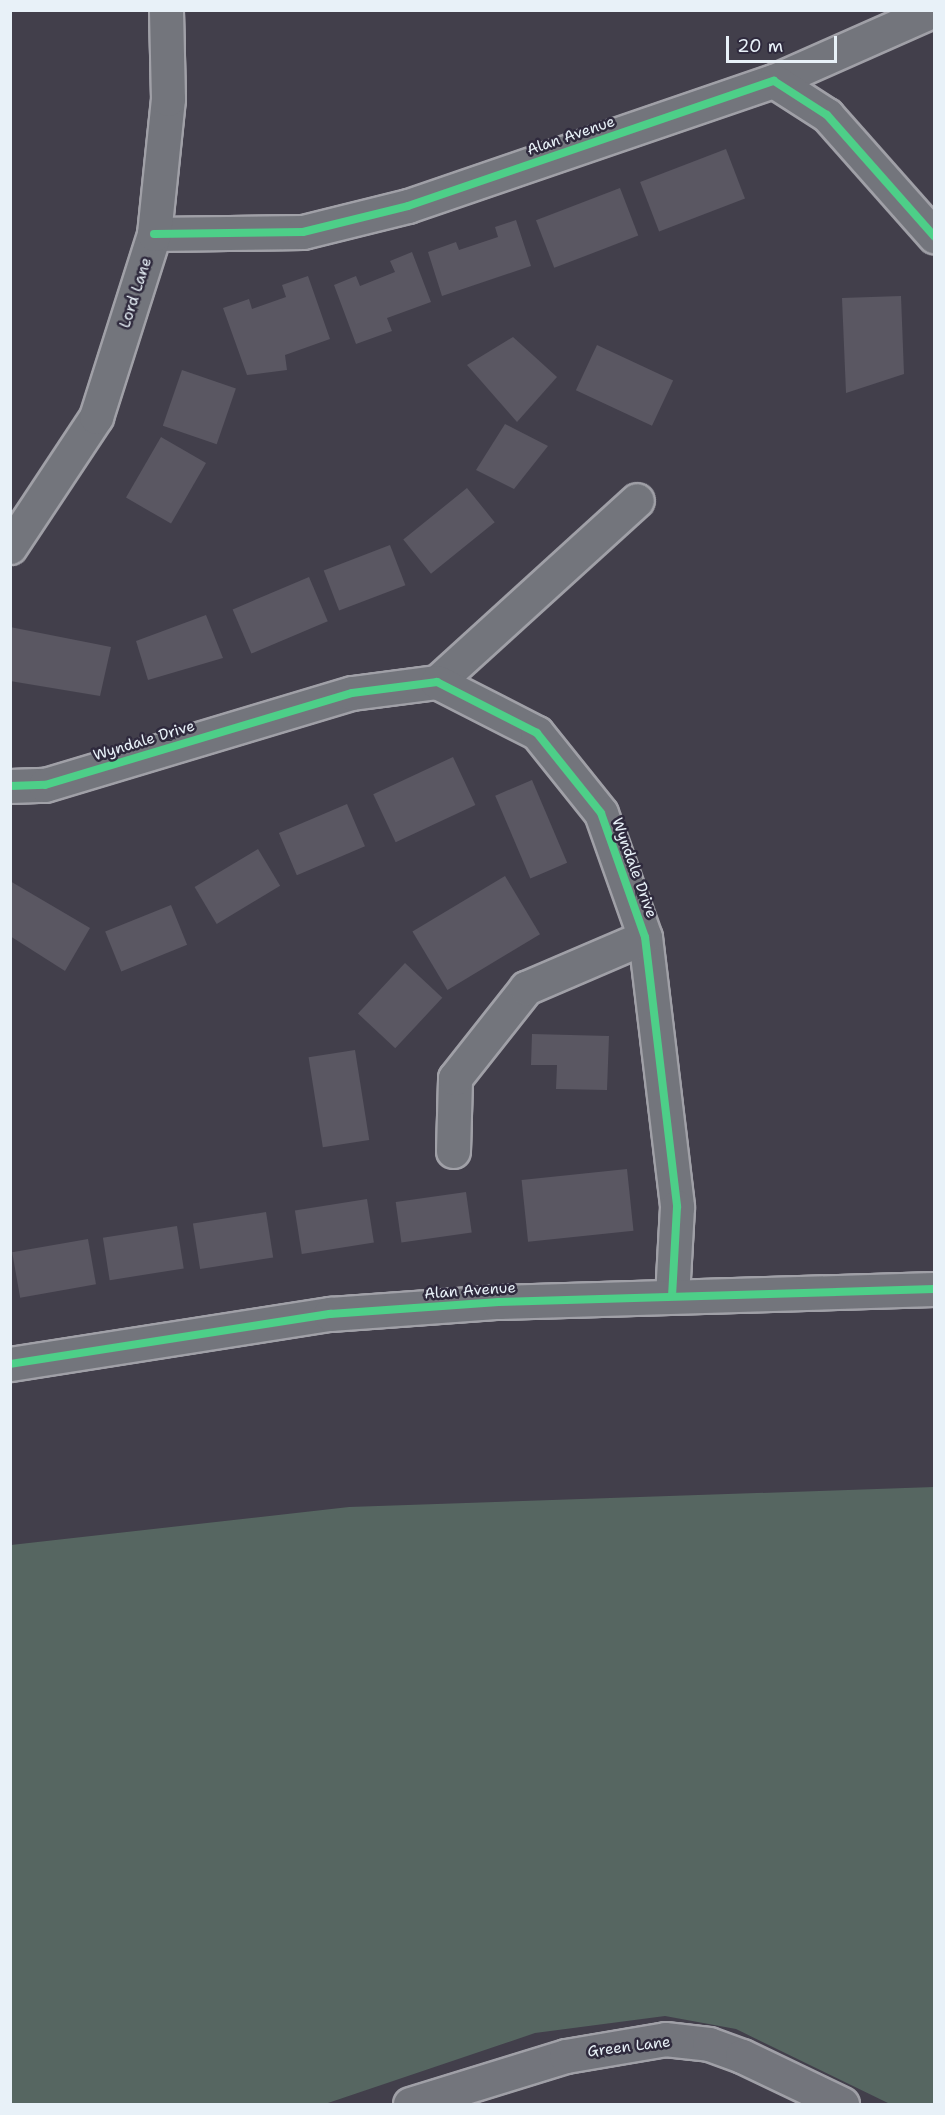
<!DOCTYPE html>
<html>
<head>
<meta charset="utf-8">
<style>
	body { margin:0 }
	#map { position:relative; width:945px; height:2115px; overflow:hidden; background:#423f4b; font-family:"Shantell Sans",sans-serif }
	div>[style] { position:absolute }
	.green>* { inset:0; background:#566661 }
	.building>* { inset:0; background:#5a5762; transform-origin:0 0 }
	.roads { filter:drop-shadow(2px 0 #a0a0a7) drop-shadow(-2px 0 #a0a0a7) drop-shadow(0 2px #a0a0a7) drop-shadow(0 -2px #a0a0a7) }
	.street>* { height:33px; margin:-16.5px; padding:0 16.5px; transform-origin:16.5px; border-radius:16.5px; background:#73757c }
	.secondary>* { height:33px; margin:-16.5px; padding:0 16.5px; transform-origin:16.5px; border-radius:16.5px; background:#73757c }
	.cycleway>* { height:8px; margin:-4px; padding:0 4px; transform-origin:4px; border-radius:4px; background:#4dcf88 }
	span { translate:-50% -50%; white-space:nowrap; text-align:center; line-height:1.15; -webkit-text-stroke:5px #2f2a3d; paint-order:stroke }
	.street-label { font-size:15px; color:#e8f1f8 }
	.frame { position:absolute; inset:0; border:12px solid #e8f1f8; pointer-events:none }
	.scale { position:absolute; left:726px; top:36px; width:111px; height:27px; box-sizing:border-box; border:3px solid #e8f1f8; border-top:0; padding-left:8px; font-size:18px; line-height:21px; white-space:nowrap; color:#e8f1f8; -webkit-text-stroke:4px #2f2a3d; paint-order:stroke }
</style>
</head>
<body>
<div id="map">
	<div class="green">
		<i style="clip-path:polygon(934px 1487px,934px 2104px,890px 2104px,736px 2029px,665px 2016px,535px 2033px,325px 2104px,11px 2104px,11px 1545px,349px 1507px)"></i>
	</div>
	<div class="building">
		<i style="left:726px;top:149px;width:53px;height:92px;rotate:69deg"></i>
		<i style="left:620px;top:188px;width:51px;height:90px;rotate:69deg"></i>
		<i style="clip-path:polygon(516px 220px,531px 266px,442px 296px,428px 252px,456px 242px,459px 250px,498px 237px,495px 227px)"></i>
		<i style="clip-path:polygon(412px 252px,431px 302px,387px 318px,392px 331px,356px 344px,334px 285px,356px 276px,360px 286px,395px 272px,390px 261px)"></i>
		<i style="clip-path:polygon(308px 276px,330px 339px,285px 355px,287px 370px,247px 375px,223px 308px,249px 299px,252px 309px,286px 297px,282px 285px)"></i>
		<i style="clip-path:polygon(901px 296px,904px 374px,846px 393px,842px 298px)"></i>
		<i style="clip-path:polygon(513px 337px,557px 377px,517px 422px,467px 365px)"></i>
		<i style="left:597px;top:345px;width:84px;height:50px;rotate:25deg"></i>
		<i style="left:182px;top:370px;width:57px;height:59px;rotate:19deg"></i>
		<i style="clip-path:polygon(505px 424px,548px 446px,514px 489px,476px 470px)"></i>
		<i style="left:161px;top:437px;width:52px;height:70px;rotate:30deg"></i>
		<i style="left:467px;top:488px;width:44px;height:82px;rotate:51deg"></i>
		<i style="left:390px;top:545px;width:43px;height:71px;rotate:69deg"></i>
		<i style="left:309px;top:577px;width:48px;height:83px;rotate:67deg"></i>
		<i style="clip-path:polygon(206px 615px,223px 658px,148px 680px,136px 641px)"></i>
		<i style="clip-path:polygon(10px 627px,111px 647px,100px 696px,10px 681px)"></i>
		<i style="left:453px;top:757px;width:53px;height:88px;rotate:65deg"></i>
		<i style="left:532px;top:780px;width:90px;height:40px;rotate:67deg"></i>
		<i style="left:347px;top:804px;width:46px;height:74px;rotate:67deg"></i>
		<i style="left:258px;top:849px;width:43px;height:74px;rotate:59deg"></i>
		<i style="left:505px;top:876px;width:68px;height:108px;rotate:59deg"></i>
		<i style="clip-path:polygon(10px 881px,90px 928px,65px 971px,10px 936px)"></i>
		<i style="left:171px;top:905px;width:43px;height:71px;rotate:68deg"></i>
		<i style="left:405px;top:963px;width:51px;height:69px;rotate:43deg"></i>
		<i style="clip-path:polygon(532px 1034px,609px 1036px,607px 1090px,556px 1089px,557px 1065px,531px 1065px)"></i>
		<i style="left:355px;top:1050px;width:91px;height:47px;rotate:81deg"></i>
		<i style="left:627px;top:1169px;width:62px;height:106px;rotate:84deg"></i>
		<i style="left:466px;top:1192px;width:41px;height:71px;rotate:82deg"></i>
		<i style="left:367px;top:1199px;width:44px;height:73px;rotate:81deg"></i>
		<i style="left:266px;top:1212px;width:46px;height:74px;rotate:81deg"></i>
		<i style="left:177px;top:1226px;width:43px;height:75px;rotate:81deg"></i>
		<i style="left:88px;top:1239px;width:46px;height:77px;rotate:80deg"></i>
	</div>
	<div class="roads">
		<div class="street">
			<i style="left:774px;top:81px;width:175px;rotate:-23.9deg"></i>
			<i style="left:154px;top:234px;width:149px;rotate:-0.8deg"></i>
			<i style="left:303px;top:232px;width:108px;rotate:-13.9deg"></i>
			<i style="left:408px;top:206px;width:387px;rotate:-18.9deg"></i>
			<i style="left:774px;top:81px;width:63px;rotate:32.7deg"></i>
			<i style="left:827px;top:115px;width:162px;rotate:48.5deg"></i>
			<i style="left:437px;top:682px;width:270px;rotate:-42.3deg"></i>
			<i style="left:10px;top:786px;width:35px;rotate:-2deg"></i>
			<i style="left:45px;top:785px;width:320px;rotate:-16.7deg"></i>
			<i style="left:352px;top:693px;width:86px;rotate:-7.4deg"></i>
			<i style="left:437px;top:682px;width:112px;rotate:27deg"></i>
			<i style="left:537px;top:733px;width:102px;rotate:51.3deg"></i>
			<i style="left:601px;top:813px;width:132px;rotate:70.5deg"></i>
			<i style="left:645px;top:937px;width:272px;rotate:83.2deg"></i>
			<i style="left:677px;top:1207px;width:89px;rotate:93.2deg"></i>
			<i style="left:453px;top:1151px;width:73px;rotate:-88.4deg"></i>
			<i style="left:455px;top:1078px;width:115px;rotate:-51.7deg"></i>
			<i style="left:526px;top:988px;width:129px;rotate:-23.2deg"></i>
			<i style="left:10px;top:1364px;width:324px;rotate:-8.9deg"></i>
			<i style="left:330px;top:1314px;width:169px;rotate:-4.1deg"></i>
			<i style="left:499px;top:1302px;width:435px;rotate:-1.7deg"></i>
		</div>
		<div class="secondary">
			<i style="left:10px;top:547px;width:156px;rotate:-56.5deg"></i>
			<i style="left:96px;top:417px;width:192px;rotate:-72.4deg"></i>
			<i style="left:154px;top:234px;width:136px;rotate:-84.1deg"></i>
			<i style="left:168px;top:99px;width:89px;rotate:-91.3deg"></i>
			<i style="left:410px;top:2104px;width:163px;rotate:-17.1deg"></i>
			<i style="left:566px;top:2056px;width:100px;rotate:-9.7deg"></i>
			<i style="left:665px;top:2039px;width:44px;rotate:6.5deg"></i>
			<i style="left:709px;top:2044px;width:35px;rotate:20deg"></i>
			<i style="left:742px;top:2056px;width:111px;rotate:25.6deg"></i>
		</div>
	</div>
	<div class="cycleway">
		<i style="left:154px;top:234px;width:149px;rotate:-0.8deg"></i>
		<i style="left:303px;top:232px;width:108px;rotate:-13.9deg"></i>
		<i style="left:408px;top:206px;width:387px;rotate:-18.9deg"></i>
		<i style="left:774px;top:81px;width:63px;rotate:32.7deg"></i>
		<i style="left:827px;top:115px;width:162px;rotate:48.5deg"></i>
		<i style="left:10px;top:786px;width:35px;rotate:-2deg"></i>
		<i style="left:45px;top:785px;width:320px;rotate:-16.7deg"></i>
		<i style="left:352px;top:693px;width:86px;rotate:-7.4deg"></i>
		<i style="left:437px;top:682px;width:112px;rotate:27deg"></i>
		<i style="left:537px;top:733px;width:102px;rotate:51.3deg"></i>
		<i style="left:601px;top:813px;width:132px;rotate:70.5deg"></i>
		<i style="left:645px;top:937px;width:272px;rotate:83.2deg"></i>
		<i style="left:677px;top:1207px;width:89px;rotate:93.2deg"></i>
		<i style="left:10px;top:1364px;width:324px;rotate:-8.9deg"></i>
		<i style="left:330px;top:1314px;width:169px;rotate:-4.1deg"></i>
		<i style="left:499px;top:1302px;width:435px;rotate:-1.7deg"></i>
	</div>
	<div class="street-label">
		<span style="left:571px;top:136px;rotate:-19deg">Alan Avenue</span>
		<span style="left:136px;top:293px;rotate:-72deg">Lord Lane</span>
		<span style="left:144px;top:741px;rotate:-17deg">Wyndale Drive</span>
		<span style="left:634px;top:868px;rotate:70deg">Wyndale Drive</span>
		<span style="left:470px;top:1291px;rotate:-4deg">Alan Avenue</span>
		<span style="left:629px;top:2047px;rotate:-7deg">Green Lane</span>
	</div>
	<div class="frame"></div>
	<div class="scale">20 m</div>
</div>
</body>
</html>
